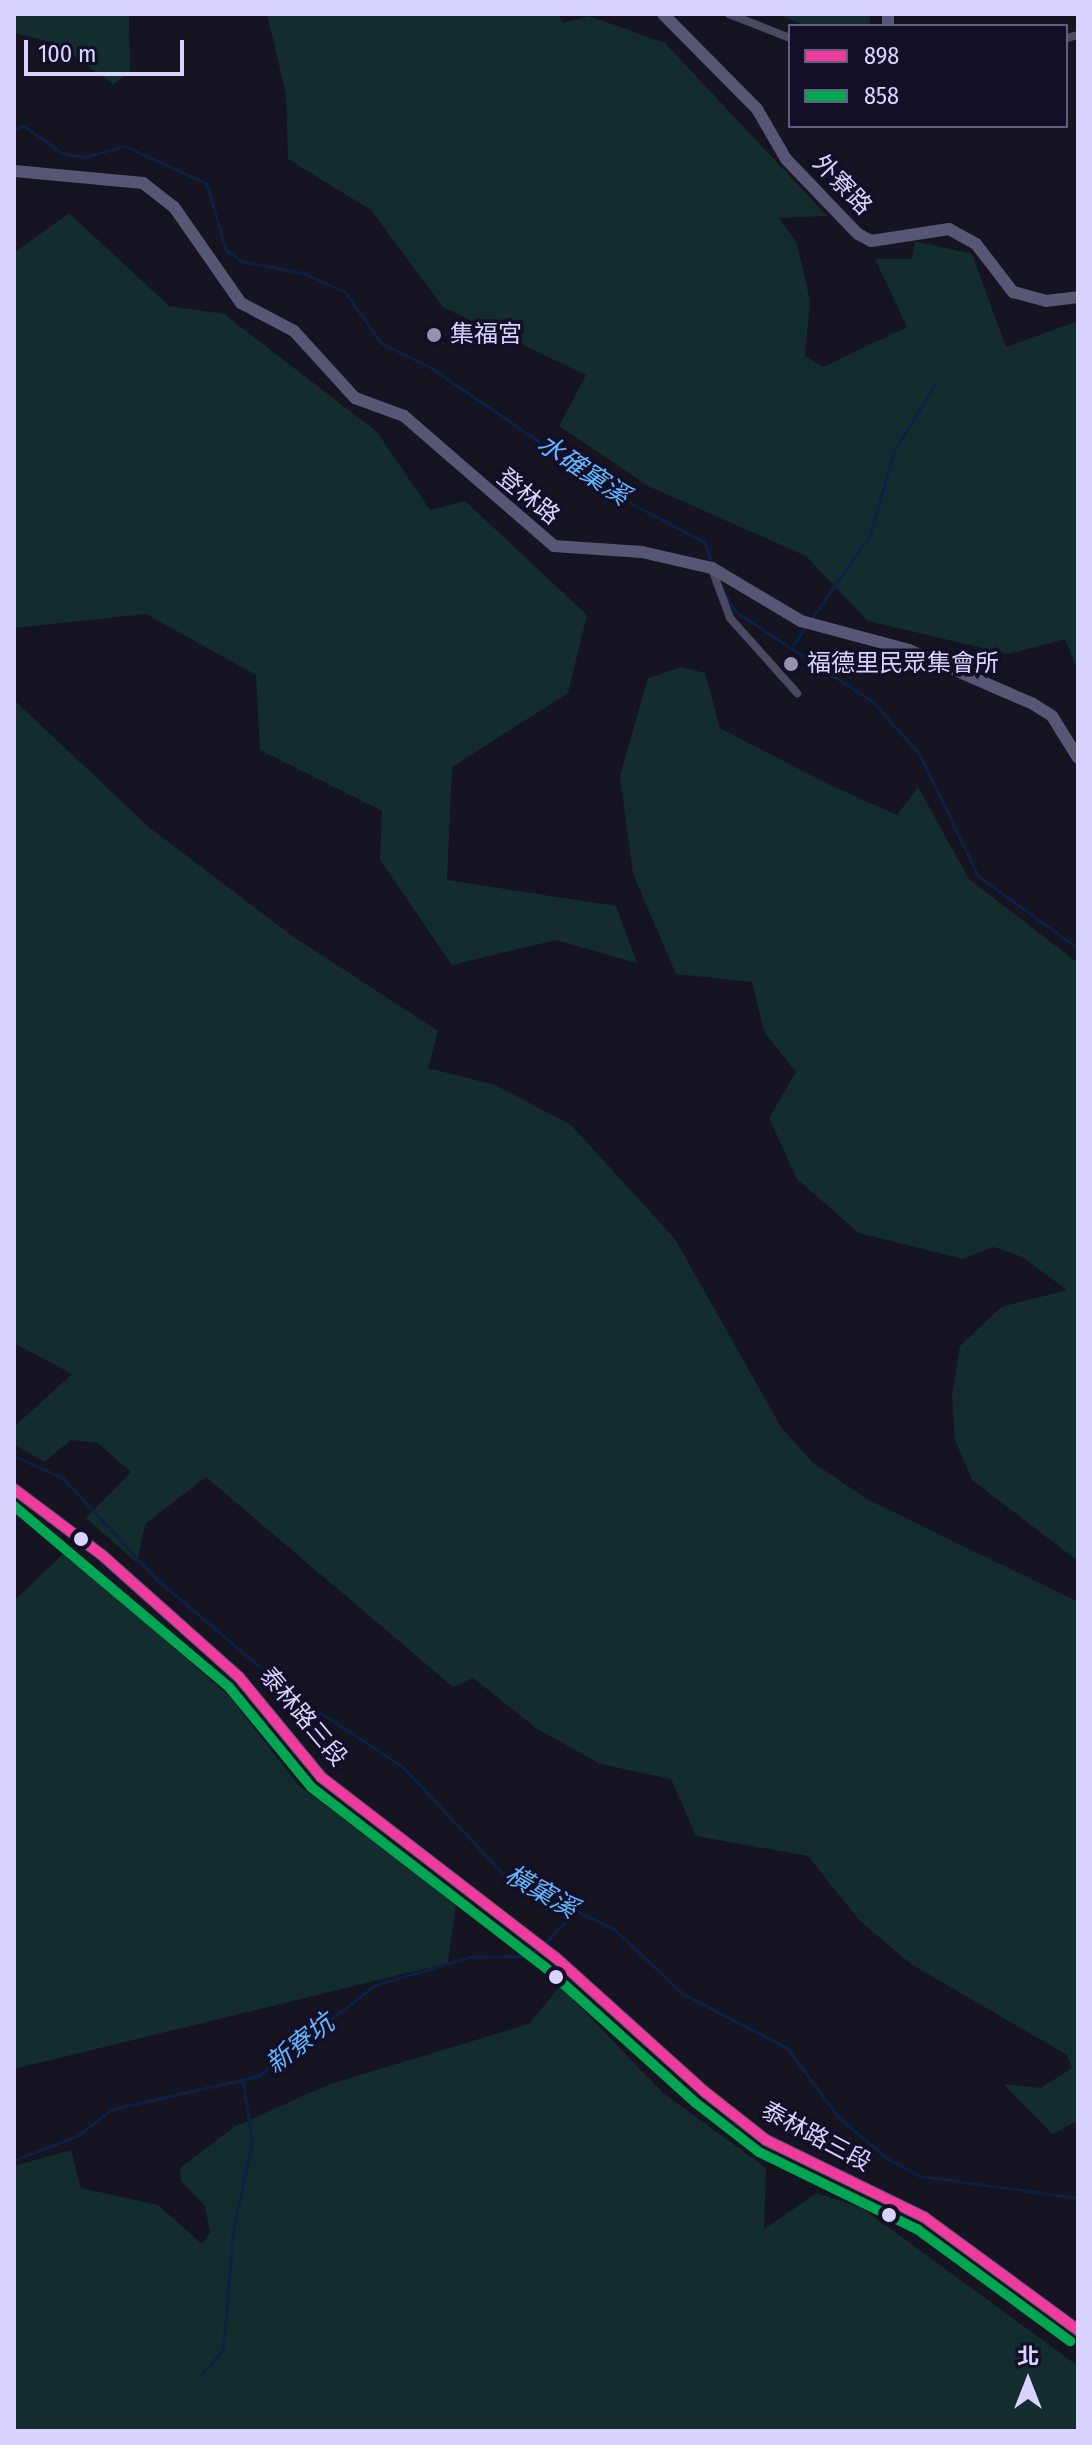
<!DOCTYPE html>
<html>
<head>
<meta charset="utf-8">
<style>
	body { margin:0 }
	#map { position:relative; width:1092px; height:2445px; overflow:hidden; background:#161421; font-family:"Fira Sans Condensed","Noto Sans TC",sans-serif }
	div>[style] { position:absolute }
	.green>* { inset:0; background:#132c2d }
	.stream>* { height:3px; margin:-1.5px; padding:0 1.5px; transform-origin:1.5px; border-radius:1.5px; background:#0d2144 }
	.street>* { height:8px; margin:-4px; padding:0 4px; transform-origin:4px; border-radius:4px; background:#4a4962 }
	.secondary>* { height:12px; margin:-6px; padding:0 6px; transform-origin:6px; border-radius:6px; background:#575674 }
	.bus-1>* { height:10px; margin:-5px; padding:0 5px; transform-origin:5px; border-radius:5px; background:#f13a9d }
	.bus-2>* { height:10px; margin:-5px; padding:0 5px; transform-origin:5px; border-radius:5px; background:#00a651 }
	.dots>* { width:22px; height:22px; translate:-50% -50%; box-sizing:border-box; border:4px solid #130f26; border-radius:50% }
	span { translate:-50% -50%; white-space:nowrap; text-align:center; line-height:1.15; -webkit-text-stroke:7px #130f26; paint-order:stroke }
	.street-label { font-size:24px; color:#d9d4ff }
	.poi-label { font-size:24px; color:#d9d4ff }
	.left { translate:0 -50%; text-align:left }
	.water-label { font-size:26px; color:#62b6ff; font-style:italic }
	.frame { position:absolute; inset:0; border:16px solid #d9d4ff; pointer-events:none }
	.legend { position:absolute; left:788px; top:24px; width:280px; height:104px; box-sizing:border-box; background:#130f26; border:2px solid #625e7d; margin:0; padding:10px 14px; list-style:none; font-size:24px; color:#d9d4ff }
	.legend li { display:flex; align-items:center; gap:16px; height:40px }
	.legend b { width:40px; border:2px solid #625e7d }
	.north { position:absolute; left:988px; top:2341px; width:80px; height:80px; -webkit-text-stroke:6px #130f26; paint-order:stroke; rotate:0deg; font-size:22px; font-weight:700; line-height:32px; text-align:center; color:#d9d4ff }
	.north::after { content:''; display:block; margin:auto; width:28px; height:36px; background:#d9d4ff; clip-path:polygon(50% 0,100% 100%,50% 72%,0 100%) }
	.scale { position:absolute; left:24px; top:40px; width:160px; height:36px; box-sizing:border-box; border:4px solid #d9d4ff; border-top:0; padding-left:10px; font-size:24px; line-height:28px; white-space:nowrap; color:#d9d4ff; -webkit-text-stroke:6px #130f26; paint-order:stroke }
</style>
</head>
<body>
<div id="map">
	<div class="green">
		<i style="clip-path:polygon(14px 14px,129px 14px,130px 73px,113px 84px,56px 43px,14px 33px)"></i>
		<i style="clip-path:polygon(267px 14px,558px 14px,563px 23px,589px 16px,665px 43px,827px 216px,779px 218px,797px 243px,810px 301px,805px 356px,823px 367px,907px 327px,875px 259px,912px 259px,915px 241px,972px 254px,1006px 347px,1078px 321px,1078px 671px,1065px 639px,1008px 654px,868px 621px,806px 556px,648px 486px,559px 426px,586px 375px,443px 307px,371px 210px,288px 159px,286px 94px)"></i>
		<i style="clip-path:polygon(777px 14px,869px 14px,871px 26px,806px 26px)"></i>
		<i style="clip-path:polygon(69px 213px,169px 306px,224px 314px,377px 432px,430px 510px,465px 501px,587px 615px,568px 693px,452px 767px,447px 880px,616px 906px,637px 963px,556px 940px,452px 965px,380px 860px,382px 811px,260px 750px,256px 675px,146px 614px,14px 628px,14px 253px)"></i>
		<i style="clip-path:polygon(681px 667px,705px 673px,720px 728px,826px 783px,897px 815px,918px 787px,969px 879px,1078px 963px,1078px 1561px,972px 1480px,955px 1440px,952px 1395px,960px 1346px,1001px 1307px,1067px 1290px,1022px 1257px,994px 1247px,963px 1259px,859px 1233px,797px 1179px,769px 1118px,796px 1072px,764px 1032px,752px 982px,676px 974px,633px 874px,620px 776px,648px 678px)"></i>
		<i style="clip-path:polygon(14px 700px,150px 828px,291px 935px,438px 1031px,428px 1068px,495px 1085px,571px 1125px,675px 1239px,781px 1427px,812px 1462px,867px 1499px,1078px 1602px,1078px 2121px,1052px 2134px,1003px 2084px,1041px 2088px,1072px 2068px,1067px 2055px,911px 1964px,859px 1920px,808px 1856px,696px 1836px,671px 1779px,600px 1764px,536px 1728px,473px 1678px,453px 1687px,206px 1477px,145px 1524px,137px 1563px,86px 1518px,131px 1472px,98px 1443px,71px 1440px,44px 1462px,14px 1444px,14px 1427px,72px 1374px,14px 1343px)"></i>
		<i style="clip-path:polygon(65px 1552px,230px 1697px,298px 1785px,456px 1903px,448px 1963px,14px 2069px,14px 1601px)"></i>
		<i style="clip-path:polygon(560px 1986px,663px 2093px,766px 2168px,764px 2229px,817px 2193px,862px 2208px,1078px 2366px,1078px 2431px,14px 2431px,14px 2166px,71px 2150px,81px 2188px,158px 2205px,202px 2244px,210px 2232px,205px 2206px,181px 2181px,180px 2168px,234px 2127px,330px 2084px,529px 2024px)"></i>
	</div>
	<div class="stream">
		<i style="left:14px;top:129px;width:10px;rotate:-17deg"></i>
		<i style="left:24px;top:126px;width:47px;rotate:35.4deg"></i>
		<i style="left:62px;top:153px;width:22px;rotate:10deg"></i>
		<i style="left:84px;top:157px;width:42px;rotate:-15deg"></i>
		<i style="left:125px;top:146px;width:89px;rotate:24.6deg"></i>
		<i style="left:206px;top:183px;width:70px;rotate:73.4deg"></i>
		<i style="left:226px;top:250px;width:19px;rotate:36deg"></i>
		<i style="left:241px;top:261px;width:63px;rotate:11deg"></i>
		<i style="left:303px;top:273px;width:46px;rotate:24.3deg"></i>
		<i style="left:345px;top:292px;width:62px;rotate:54.8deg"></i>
		<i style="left:381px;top:343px;width:55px;rotate:26.1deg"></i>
		<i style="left:430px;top:367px;width:232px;rotate:34.4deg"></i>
		<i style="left:621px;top:498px;width:94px;rotate:27.9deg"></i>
		<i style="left:704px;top:542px;width:25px;rotate:69deg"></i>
		<i style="left:725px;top:594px;width:21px;rotate:59deg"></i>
		<i style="left:736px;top:612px;width:164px;rotate:33.3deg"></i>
		<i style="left:873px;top:702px;width:71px;rotate:48.4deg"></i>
		<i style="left:920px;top:755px;width:134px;rotate:64.4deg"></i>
		<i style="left:978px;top:876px;width:123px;rotate:35.8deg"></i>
		<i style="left:811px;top:619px;width:103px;rotate:-54.9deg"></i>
		<i style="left:870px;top:535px;width:87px;rotate:-74.1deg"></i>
		<i style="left:894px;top:451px;width:79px;rotate:-58.5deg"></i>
		<i style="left:793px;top:645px;width:24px;rotate:-55deg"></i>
		<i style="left:14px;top:1456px;width:54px;rotate:24.2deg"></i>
		<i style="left:63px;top:1478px;width:136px;rotate:47.4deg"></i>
		<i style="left:155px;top:1578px;width:180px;rotate:40.3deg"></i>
		<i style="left:292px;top:1694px;width:133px;rotate:33.3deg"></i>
		<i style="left:403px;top:1767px;width:151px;rotate:46.9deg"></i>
		<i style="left:506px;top:1877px;width:120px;rotate:25.7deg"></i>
		<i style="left:614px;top:1929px;width:95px;rotate:43.3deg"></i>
		<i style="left:683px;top:1994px;width:117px;rotate:27.4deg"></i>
		<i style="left:787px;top:2048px;width:87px;rotate:53.4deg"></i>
		<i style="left:839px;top:2118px;width:64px;rotate:39.9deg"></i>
		<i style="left:888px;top:2159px;width:36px;rotate:28deg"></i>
		<i style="left:920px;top:2176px;width:160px;rotate:7.9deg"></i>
		<i style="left:544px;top:1944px;width:43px;rotate:-45.9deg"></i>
		<i style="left:14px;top:2160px;width:67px;rotate:-20.9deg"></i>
		<i style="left:77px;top:2136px;width:44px;rotate:-37.6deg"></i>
		<i style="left:112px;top:2109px;width:150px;rotate:-12.7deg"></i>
		<i style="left:258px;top:2076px;width:148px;rotate:-37.9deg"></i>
		<i style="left:375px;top:1985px;width:99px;rotate:-16.4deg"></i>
		<i style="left:470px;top:1957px;width:59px;rotate:-1deg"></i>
		<i style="left:529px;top:1956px;width:12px;rotate:-42deg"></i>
		<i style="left:201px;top:2375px;width:33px;rotate:-49deg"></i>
		<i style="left:223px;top:2350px;width:119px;rotate:-85.2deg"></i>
		<i style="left:233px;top:2231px;width:91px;rotate:-77.9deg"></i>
		<i style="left:252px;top:2142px;width:60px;rotate:-98.7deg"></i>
	</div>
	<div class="street">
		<i style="left:729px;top:14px;width:66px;rotate:21.5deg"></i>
		<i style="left:1066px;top:38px;width:12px;rotate:-14deg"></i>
		<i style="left:712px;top:569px;width:52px;rotate:69.8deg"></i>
		<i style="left:730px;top:618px;width:101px;rotate:48.2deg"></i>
	</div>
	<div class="secondary">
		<i style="left:663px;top:14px;width:134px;rotate:45.3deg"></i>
		<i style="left:757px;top:109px;width:58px;rotate:59.9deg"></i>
		<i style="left:786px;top:159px;width:104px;rotate:46.2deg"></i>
		<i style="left:858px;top:234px;width:15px;rotate:28deg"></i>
		<i style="left:871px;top:241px;width:79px;rotate:-8.7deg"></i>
		<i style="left:949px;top:229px;width:31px;rotate:29deg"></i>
		<i style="left:976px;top:244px;width:61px;rotate:52.4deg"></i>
		<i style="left:1013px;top:292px;width:34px;rotate:15deg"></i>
		<i style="left:1046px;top:301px;width:32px;rotate:-7deg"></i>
		<i style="left:888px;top:26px;width:12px;rotate:-90deg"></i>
		<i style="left:14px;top:171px;width:130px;rotate:5.3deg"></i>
		<i style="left:143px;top:183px;width:39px;rotate:38deg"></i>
		<i style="left:174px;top:207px;width:117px;rotate:55.1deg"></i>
		<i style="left:241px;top:303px;width:60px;rotate:27.8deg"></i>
		<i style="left:294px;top:331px;width:91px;rotate:47.7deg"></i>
		<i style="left:355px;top:398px;width:52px;rotate:20.2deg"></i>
		<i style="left:404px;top:416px;width:198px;rotate:40.9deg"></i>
		<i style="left:554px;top:546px;width:88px;rotate:3.9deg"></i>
		<i style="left:642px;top:552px;width:72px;rotate:12.9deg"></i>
		<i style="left:712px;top:568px;width:104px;rotate:30.8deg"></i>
		<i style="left:801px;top:621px;width:112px;rotate:15deg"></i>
		<i style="left:909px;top:650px;width:135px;rotate:23.5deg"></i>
		<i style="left:1033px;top:704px;width:22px;rotate:32deg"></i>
		<i style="left:1052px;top:716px;width:49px;rotate:58.2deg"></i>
		<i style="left:14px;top:1489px;width:110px;rotate:36.9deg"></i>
		<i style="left:102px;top:1555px;width:183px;rotate:41.7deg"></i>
		<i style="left:239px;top:1677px;width:129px;rotate:50.6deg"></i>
		<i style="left:321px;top:1777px;width:295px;rotate:37.6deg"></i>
		<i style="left:555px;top:1957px;width:202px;rotate:42deg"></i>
		<i style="left:705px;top:2092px;width:78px;rotate:38.2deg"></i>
		<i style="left:766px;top:2140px;width:176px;rotate:26deg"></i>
		<i style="left:924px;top:2217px;width:191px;rotate:36.3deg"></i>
	</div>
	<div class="bus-1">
		<i style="left:14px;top:1489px;width:110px;rotate:36.9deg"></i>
		<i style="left:102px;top:1555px;width:183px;rotate:41.7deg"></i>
		<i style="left:239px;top:1677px;width:129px;rotate:50.6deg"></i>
		<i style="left:321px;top:1777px;width:295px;rotate:37.6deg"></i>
		<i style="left:555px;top:1957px;width:202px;rotate:42deg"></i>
		<i style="left:705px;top:2092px;width:78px;rotate:38.2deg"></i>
		<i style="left:766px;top:2140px;width:176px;rotate:26deg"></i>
		<i style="left:924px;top:2217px;width:191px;rotate:36.3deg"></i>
	</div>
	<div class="bus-2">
		<i style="left:14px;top:1506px;width:281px;rotate:40.1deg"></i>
		<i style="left:229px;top:1687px;width:129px;rotate:50.6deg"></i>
		<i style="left:311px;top:1787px;width:297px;rotate:37.6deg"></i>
		<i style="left:546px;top:1968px;width:202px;rotate:42deg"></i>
		<i style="left:696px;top:2103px;width:80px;rotate:37.9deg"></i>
		<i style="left:759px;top:2152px;width:176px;rotate:26deg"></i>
		<i style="left:917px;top:2229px;width:190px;rotate:36.2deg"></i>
	</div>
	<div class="dots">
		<i style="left:434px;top:335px;background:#9591b1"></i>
		<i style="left:791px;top:664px;background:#9591b1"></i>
		<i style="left:81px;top:1539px;background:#d9d4ff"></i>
		<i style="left:556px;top:1977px;background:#d9d4ff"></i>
		<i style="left:889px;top:2215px;background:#d9d4ff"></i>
	</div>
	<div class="street-label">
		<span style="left:842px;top:185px;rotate:46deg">外寮路</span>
		<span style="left:528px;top:497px;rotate:39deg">登林路</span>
		<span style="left:303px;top:1717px;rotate:50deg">泰林路三段</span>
		<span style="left:816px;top:2137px;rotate:28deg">泰林路三段</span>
	</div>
	<div class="poi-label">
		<span class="left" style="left:450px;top:335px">集福宮</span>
		<span class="left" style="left:807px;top:664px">福德里民眾集會所</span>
	</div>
	<div class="water-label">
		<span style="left:583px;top:470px;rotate:34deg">水確窠溪</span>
		<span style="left:541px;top:1892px;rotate:30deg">橫窠溪</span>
		<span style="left:300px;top:2044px;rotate:-38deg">新寮坑</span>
	</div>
	<div class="frame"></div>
	<ul class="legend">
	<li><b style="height:10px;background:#f13a9d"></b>898</li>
	<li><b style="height:10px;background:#00a651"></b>858</li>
	</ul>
	<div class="north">北</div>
	<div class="scale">100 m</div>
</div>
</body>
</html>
